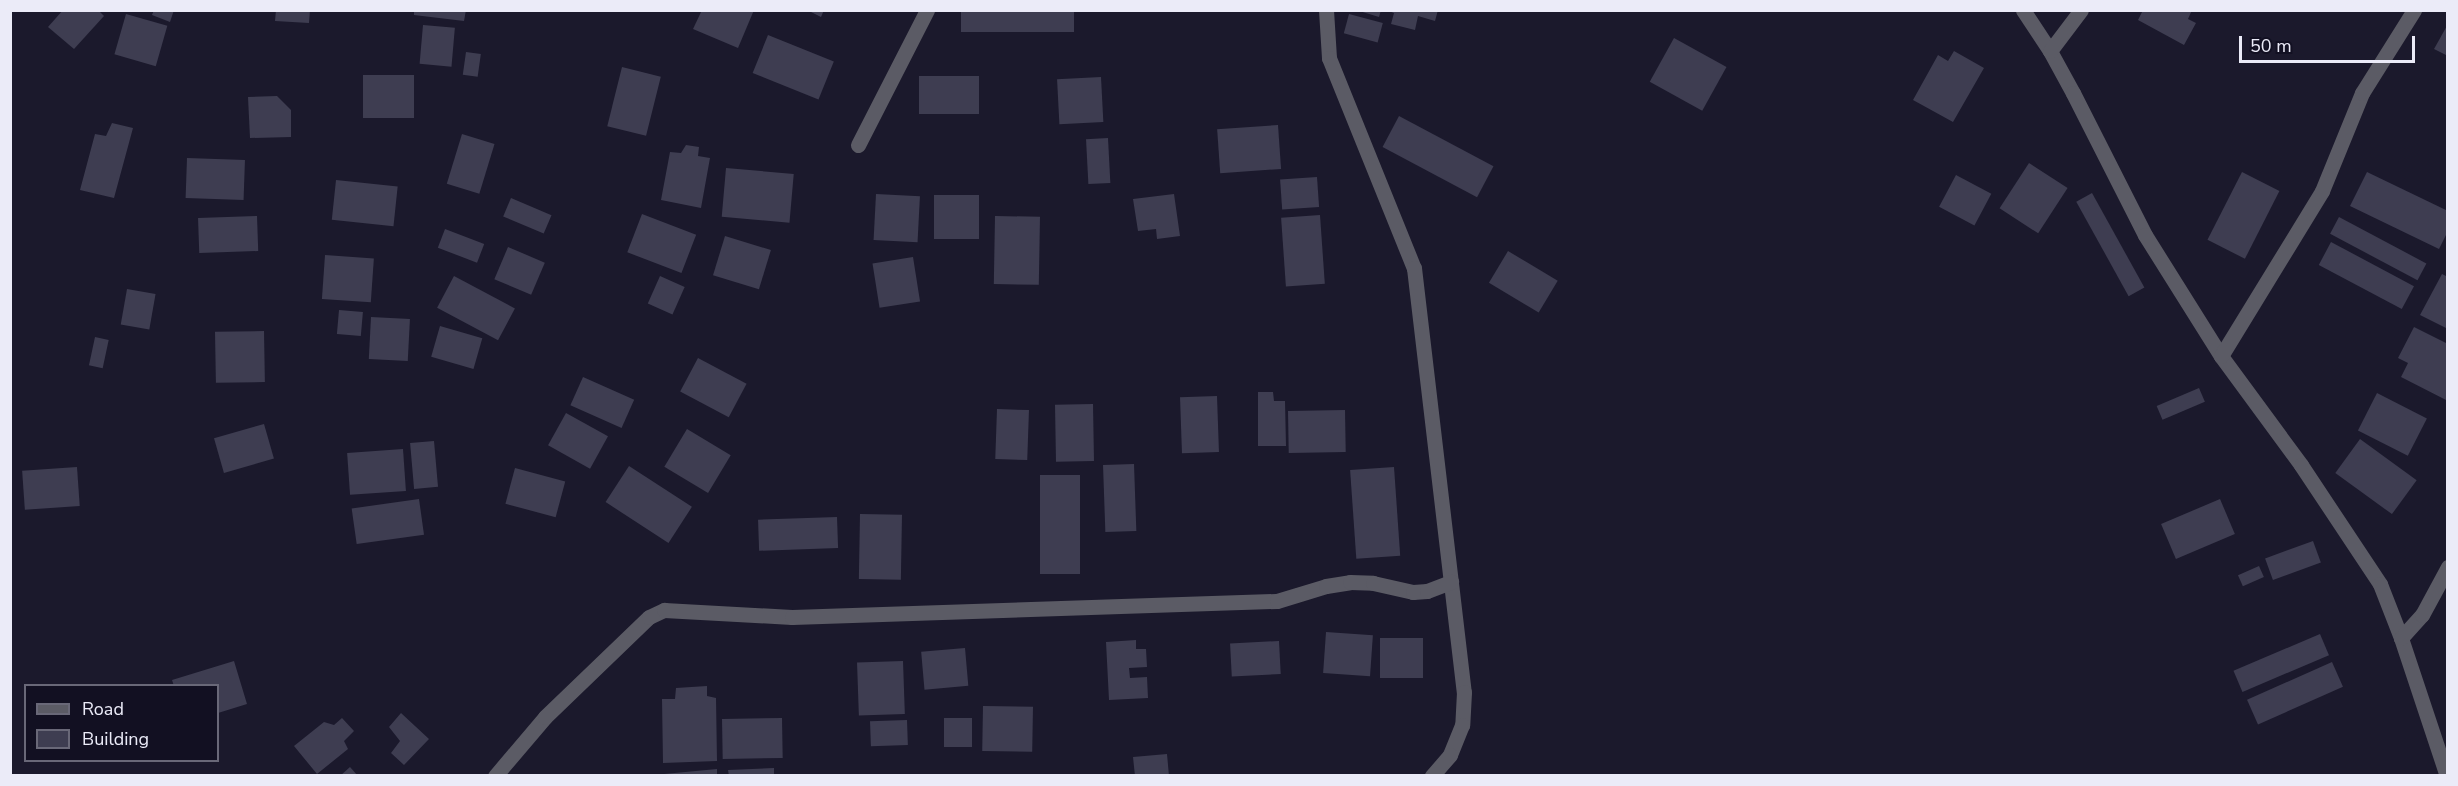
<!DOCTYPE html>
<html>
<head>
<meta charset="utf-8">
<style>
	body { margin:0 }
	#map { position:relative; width:2458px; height:786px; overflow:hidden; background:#1b192c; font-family:"Nunito Sans",sans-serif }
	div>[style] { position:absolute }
	.building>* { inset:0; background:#3e3d51; transform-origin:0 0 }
	.minor>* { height:15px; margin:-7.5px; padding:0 7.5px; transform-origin:7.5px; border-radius:7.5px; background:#5b5b65 }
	span { translate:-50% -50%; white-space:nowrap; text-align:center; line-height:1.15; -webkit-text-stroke:5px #121022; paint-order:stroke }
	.frame { position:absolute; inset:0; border:12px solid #ebebf8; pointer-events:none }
	.legend { position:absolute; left:24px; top:684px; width:195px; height:78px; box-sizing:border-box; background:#121022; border:2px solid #696878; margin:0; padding:8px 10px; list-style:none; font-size:18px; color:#ebebf8 }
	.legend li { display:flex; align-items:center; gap:12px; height:30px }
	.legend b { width:30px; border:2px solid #696878 }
	.scale { position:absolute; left:2239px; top:36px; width:176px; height:27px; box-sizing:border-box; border:3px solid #ebebf8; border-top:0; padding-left:8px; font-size:18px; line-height:21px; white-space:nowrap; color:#ebebf8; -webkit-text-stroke:4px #121022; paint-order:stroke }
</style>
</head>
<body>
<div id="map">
	<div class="building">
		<i style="clip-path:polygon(63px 10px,98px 10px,104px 16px,74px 49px,48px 27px)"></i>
		<i style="clip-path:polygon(154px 10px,174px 10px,170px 22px,152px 15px)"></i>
		<i style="clip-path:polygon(276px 10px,310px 10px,309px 23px,275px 21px)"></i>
		<i style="clip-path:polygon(414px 10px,466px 10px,464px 21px,414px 15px)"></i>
		<i style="clip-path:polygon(702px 10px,754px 10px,738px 48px,693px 29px)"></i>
		<i style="clip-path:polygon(807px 10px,824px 10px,821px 17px)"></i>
		<i style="left:961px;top:10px;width:113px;height:22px"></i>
		<i style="clip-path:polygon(1356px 10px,1381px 10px,1379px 17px)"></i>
		<i style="clip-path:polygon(1386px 10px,1438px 10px,1435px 21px,1418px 16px,1415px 30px,1391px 24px,1394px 13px)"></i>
		<i style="clip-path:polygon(2143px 10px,2192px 10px,2188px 19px,2196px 23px,2184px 45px,2138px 20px)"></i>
		<i style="left:126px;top:14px;width:43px;height:42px;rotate:16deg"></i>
		<i style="left:1349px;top:14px;width:35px;height:20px;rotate:15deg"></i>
		<i style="clip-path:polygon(2448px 24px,2448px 56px,2434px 49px)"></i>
		<i style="left:423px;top:25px;width:32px;height:39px;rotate:5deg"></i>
		<i style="left:768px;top:35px;width:71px;height:41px;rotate:22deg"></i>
		<i style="left:1674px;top:38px;width:60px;height:50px;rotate:29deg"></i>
		<i style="clip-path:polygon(1954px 51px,1984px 68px,1953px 122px,1913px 100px,1938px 55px,1948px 61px)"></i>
		<i style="left:466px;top:52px;width:15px;height:23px;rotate:8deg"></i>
		<i style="left:622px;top:67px;width:40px;height:61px;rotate:14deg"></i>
		<i style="left:363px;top:75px;width:51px;height:43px"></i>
		<i style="left:919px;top:76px;width:60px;height:38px"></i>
		<i style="left:1101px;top:77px;width:45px;height:44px;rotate:87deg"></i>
		<i style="clip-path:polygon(277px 96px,291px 110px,291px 137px,250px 138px,248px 97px)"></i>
		<i style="left:1399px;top:116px;width:107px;height:35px;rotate:28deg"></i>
		<i style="clip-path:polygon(112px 123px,133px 128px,114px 198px,80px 190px,95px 134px,106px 136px)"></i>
		<i style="left:1278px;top:125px;width:44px;height:61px;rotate:86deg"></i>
		<i style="left:462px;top:134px;width:34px;height:52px;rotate:17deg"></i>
		<i style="left:1108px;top:138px;width:45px;height:22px;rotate:87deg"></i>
		<i style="clip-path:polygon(686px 145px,699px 147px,698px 156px,710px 158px,701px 208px,661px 200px,670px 152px,681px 153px)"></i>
		<i style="left:187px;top:158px;width:58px;height:40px;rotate:2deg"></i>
		<i style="left:2029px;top:163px;width:46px;height:54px;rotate:33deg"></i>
		<i style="left:726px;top:168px;width:68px;height:49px;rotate:5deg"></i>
		<i style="left:2242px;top:172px;width:42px;height:76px;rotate:27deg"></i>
		<i style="clip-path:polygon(2367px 172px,2448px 211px,2448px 231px,2439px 249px,2350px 206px)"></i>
		<i style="left:1956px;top:175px;width:40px;height:36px;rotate:28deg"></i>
		<i style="left:1317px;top:177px;width:30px;height:37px;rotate:86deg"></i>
		<i style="left:336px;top:180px;width:62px;height:40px;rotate:6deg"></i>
		<i style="left:2092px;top:193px;width:108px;height:18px;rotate:61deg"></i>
		<i style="left:876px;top:194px;width:44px;height:46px;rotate:3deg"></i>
		<i style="clip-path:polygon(1174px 194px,1180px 236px,1157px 239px,1156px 229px,1138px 231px,1133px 199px)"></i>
		<i style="left:979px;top:195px;width:44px;height:45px;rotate:90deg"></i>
		<i style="left:511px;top:198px;width:44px;height:20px;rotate:23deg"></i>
		<i style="left:642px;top:214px;width:58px;height:41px;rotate:21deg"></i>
		<i style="left:1320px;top:215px;width:69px;height:39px;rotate:86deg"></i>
		<i style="left:257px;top:216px;width:35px;height:59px;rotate:88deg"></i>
		<i style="left:995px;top:216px;width:45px;height:68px;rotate:1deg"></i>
		<i style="left:2339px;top:217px;width:99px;height:19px;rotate:28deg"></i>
		<i style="left:445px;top:229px;width:42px;height:20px;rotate:21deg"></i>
		<i style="left:725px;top:236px;width:48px;height:41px;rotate:17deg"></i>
		<i style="left:2331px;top:242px;width:94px;height:26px;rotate:28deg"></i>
		<i style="left:508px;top:247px;width:40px;height:35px;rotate:23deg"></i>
		<i style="left:1508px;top:251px;width:58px;height:37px;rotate:31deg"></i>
		<i style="left:325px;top:255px;width:49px;height:44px;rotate:4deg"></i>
		<i style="left:913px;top:257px;width:45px;height:41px;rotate:81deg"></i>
		<i style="clip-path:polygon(2442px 274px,2448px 277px,2448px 329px,2420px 315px)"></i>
		<i style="left:454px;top:276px;width:69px;height:36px;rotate:28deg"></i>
		<i style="left:660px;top:276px;width:27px;height:30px;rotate:24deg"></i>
		<i style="left:127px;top:289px;width:29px;height:36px;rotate:10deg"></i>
		<i style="left:339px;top:310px;width:24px;height:24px;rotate:5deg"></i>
		<i style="left:371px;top:317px;width:39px;height:42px;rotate:3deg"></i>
		<i style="left:440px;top:326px;width:44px;height:32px;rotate:16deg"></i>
		<i style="clip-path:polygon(2414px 327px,2448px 344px,2448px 401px,2401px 377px,2408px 363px,2398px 358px)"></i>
		<i style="left:264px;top:331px;width:51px;height:49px;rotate:89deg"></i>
		<i style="left:95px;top:337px;width:14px;height:29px;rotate:12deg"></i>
		<i style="left:698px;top:358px;width:55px;height:38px;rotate:28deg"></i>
		<i style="left:583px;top:377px;width:56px;height:31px;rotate:24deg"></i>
		<i style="left:2199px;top:388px;width:15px;height:46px;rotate:67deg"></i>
		<i style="clip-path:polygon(1258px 392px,1273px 392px,1274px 401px,1285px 401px,1286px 446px,1258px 446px)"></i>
		<i style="left:2377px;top:393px;width:56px;height:42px;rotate:27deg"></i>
		<i style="left:1217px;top:396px;width:56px;height:37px;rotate:88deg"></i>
		<i style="left:1093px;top:404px;width:57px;height:38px;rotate:89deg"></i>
		<i style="left:997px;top:409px;width:32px;height:50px;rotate:2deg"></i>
		<i style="left:1345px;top:410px;width:42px;height:57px;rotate:89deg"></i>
		<i style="left:566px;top:413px;width:48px;height:37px;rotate:29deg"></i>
		<i style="left:264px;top:424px;width:36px;height:52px;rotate:74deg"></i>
		<i style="left:687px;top:429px;width:51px;height:44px;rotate:31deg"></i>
		<i style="left:2360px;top:439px;width:70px;height:42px;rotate:36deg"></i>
		<i style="left:434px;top:441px;width:46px;height:24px;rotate:85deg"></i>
		<i style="left:403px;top:449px;width:42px;height:56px;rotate:86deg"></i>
		<i style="left:1134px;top:464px;width:67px;height:31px;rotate:88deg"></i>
		<i style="left:629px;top:466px;width:75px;height:43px;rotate:33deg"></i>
		<i style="left:77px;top:467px;width:39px;height:55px;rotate:86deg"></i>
		<i style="left:1394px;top:467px;width:89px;height:44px;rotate:86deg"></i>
		<i style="left:515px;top:468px;width:52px;height:37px;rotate:15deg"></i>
		<i style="left:1040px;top:475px;width:40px;height:99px"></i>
		<i style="left:419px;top:499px;width:36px;height:68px;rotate:82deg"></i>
		<i style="left:2220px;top:499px;width:38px;height:64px;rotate:67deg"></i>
		<i style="left:860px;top:514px;width:42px;height:65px;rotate:1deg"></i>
		<i style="left:837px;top:517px;width:31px;height:79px;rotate:88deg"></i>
		<i style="left:2313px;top:541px;width:23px;height:51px;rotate:70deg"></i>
		<i style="left:2259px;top:566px;width:12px;height:23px;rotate:66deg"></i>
		<i style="left:1326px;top:632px;width:47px;height:41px;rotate:4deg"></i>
		<i style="left:2320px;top:634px;width:23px;height:94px;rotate:67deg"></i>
		<i style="left:1380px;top:638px;width:43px;height:40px"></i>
		<i style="clip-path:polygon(1136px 640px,1136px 649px,1146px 649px,1147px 667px,1129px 668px,1130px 678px,1147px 677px,1148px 698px,1109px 700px,1106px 642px)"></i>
		<i style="left:1279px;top:641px;width:33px;height:49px;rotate:87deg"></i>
		<i style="left:965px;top:648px;width:38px;height:44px;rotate:85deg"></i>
		<i style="clip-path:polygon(234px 661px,247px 704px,218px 713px,218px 686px,174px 686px,172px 680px)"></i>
		<i style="left:903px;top:661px;width:53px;height:46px;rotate:88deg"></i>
		<i style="left:2332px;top:662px;width:27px;height:93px;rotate:66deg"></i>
		<i style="clip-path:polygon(707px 686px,707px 696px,716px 698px,717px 761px,663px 763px,662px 699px,675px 699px,676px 688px)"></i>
		<i style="left:983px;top:706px;width:50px;height:45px;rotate:1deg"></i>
		<i style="clip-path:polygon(401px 713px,429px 739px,404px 765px,391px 753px,400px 741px,389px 727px)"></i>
		<i style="clip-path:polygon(342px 718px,354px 731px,344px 741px,348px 749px,317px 774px,294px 746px,324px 722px,334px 725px)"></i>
		<i style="left:782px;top:718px;width:40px;height:60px;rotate:89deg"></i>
		<i style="left:944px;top:718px;width:28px;height:29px"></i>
		<i style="left:907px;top:720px;width:25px;height:37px;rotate:88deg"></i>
		<i style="clip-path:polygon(1167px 754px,1169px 776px,1135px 776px,1133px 757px)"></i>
		<i style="clip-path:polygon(350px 767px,358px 776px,340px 776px)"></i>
		<i style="clip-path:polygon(774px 768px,774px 776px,729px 776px,728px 770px)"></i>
		<i style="clip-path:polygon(717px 769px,717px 776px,664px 776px,664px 774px)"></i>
	</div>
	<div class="minor">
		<i style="left:1326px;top:10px;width:48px;rotate:86.4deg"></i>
		<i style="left:1329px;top:58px;width:227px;rotate:68deg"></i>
		<i style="left:1414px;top:268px;width:427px;rotate:83.3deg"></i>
		<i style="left:1464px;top:692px;width:33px;rotate:93deg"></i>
		<i style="left:1462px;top:725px;width:32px;rotate:112deg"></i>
		<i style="left:1450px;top:755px;width:28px;rotate:131deg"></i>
		<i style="left:2023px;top:10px;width:49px;rotate:56.6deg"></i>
		<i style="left:2050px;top:51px;width:48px;rotate:61.3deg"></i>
		<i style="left:2073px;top:93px;width:159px;rotate:63.1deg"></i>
		<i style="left:2145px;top:235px;width:143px;rotate:57.9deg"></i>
		<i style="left:2221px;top:356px;width:135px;rotate:53.7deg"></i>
		<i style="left:2301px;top:465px;width:143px;rotate:56.4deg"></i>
		<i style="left:2380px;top:584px;width:58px;rotate:68.7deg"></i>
		<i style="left:2401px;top:638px;width:145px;rotate:71.6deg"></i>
		<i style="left:2050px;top:51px;width:51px;rotate:-52.9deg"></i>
		<i style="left:858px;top:145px;width:152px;rotate:-62.9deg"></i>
		<i style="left:2221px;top:356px;width:193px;rotate:-58.5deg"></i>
		<i style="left:2322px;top:191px;width:106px;rotate:-67.8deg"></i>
		<i style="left:2362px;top:93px;width:98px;rotate:-57.9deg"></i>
		<i style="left:2401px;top:638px;width:31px;rotate:-48deg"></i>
		<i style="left:2422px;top:615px;width:55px;rotate:-61.6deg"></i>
		<i style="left:495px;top:776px;width:77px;rotate:-49.7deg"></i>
		<i style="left:545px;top:717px;width:144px;rotate:-43.9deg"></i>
		<i style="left:649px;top:617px;width:17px;rotate:-25deg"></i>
		<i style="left:664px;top:610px;width:128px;rotate:3.1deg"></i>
		<i style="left:792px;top:617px;width:485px;rotate:-1.9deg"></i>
		<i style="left:1277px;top:601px;width:51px;rotate:-17deg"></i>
		<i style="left:1326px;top:586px;width:24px;rotate:-9deg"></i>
		<i style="left:1350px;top:582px;width:23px;rotate:2deg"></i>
		<i style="left:1373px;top:583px;width:41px;rotate:12.7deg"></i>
		<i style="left:1413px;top:592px;width:14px;rotate:-4deg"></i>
		<i style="left:1427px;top:591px;width:26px;rotate:-21deg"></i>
	</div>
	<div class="frame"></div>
	<ul class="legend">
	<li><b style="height:8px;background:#5b5b65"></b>Road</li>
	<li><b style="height:16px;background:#3e3d51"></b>Building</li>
	</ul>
	<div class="scale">50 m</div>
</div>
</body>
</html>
